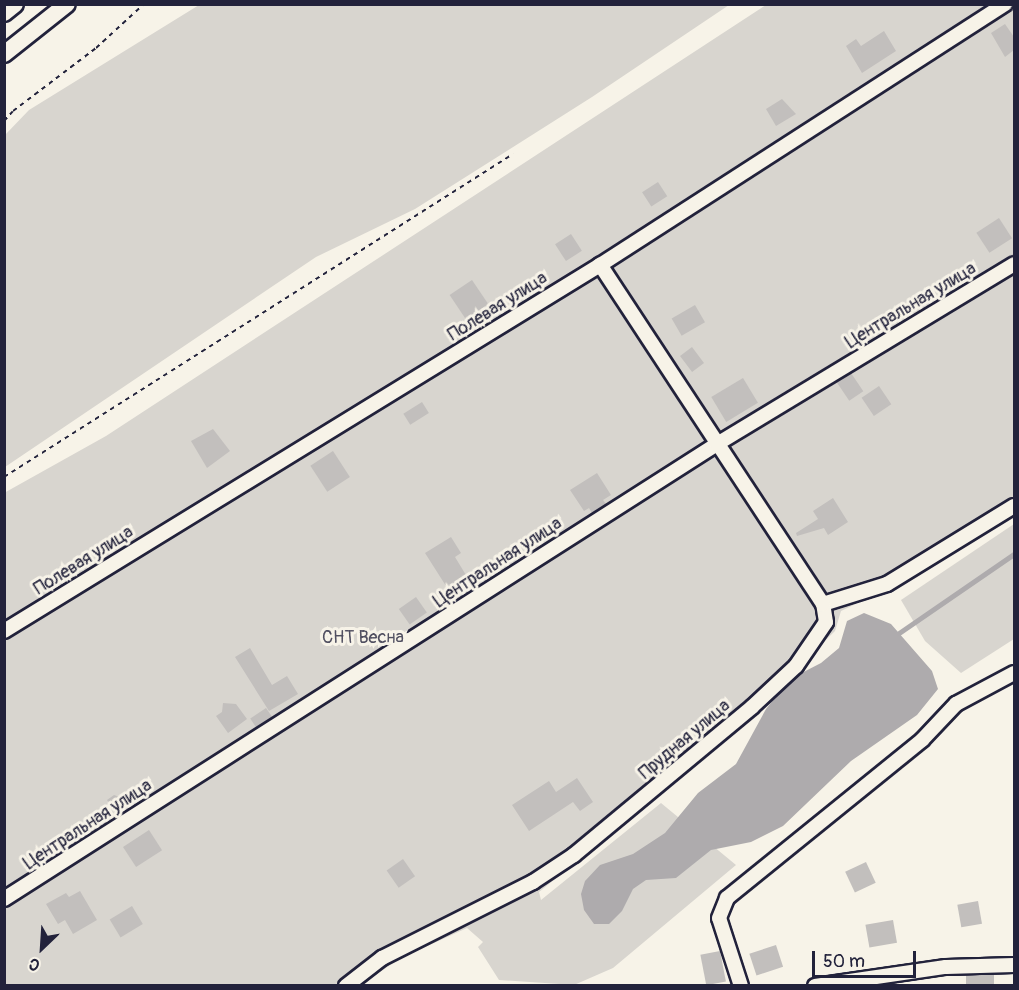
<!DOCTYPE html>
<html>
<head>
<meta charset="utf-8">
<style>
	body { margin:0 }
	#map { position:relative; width:1019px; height:990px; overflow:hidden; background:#f7f3e8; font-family:Pangolin,sans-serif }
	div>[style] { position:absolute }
	.green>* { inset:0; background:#d8d5cf }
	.water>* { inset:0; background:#aeabad }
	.stream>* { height:4.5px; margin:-2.25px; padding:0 2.25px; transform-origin:2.25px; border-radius:2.25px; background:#aeabad }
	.building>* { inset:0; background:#c2bfbd; transform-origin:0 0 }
	.path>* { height:2px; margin-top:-1px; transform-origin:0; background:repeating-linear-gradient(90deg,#22223b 0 4.5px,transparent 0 9px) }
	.roads { filter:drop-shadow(2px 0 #22223b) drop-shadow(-2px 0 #22223b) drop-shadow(0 2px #22223b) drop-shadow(0 -2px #22223b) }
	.minor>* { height:14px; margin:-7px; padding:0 7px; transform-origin:7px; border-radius:7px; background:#f7f3e8 }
	.major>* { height:16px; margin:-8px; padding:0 8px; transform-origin:8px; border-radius:8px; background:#f7f3e8 }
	span { translate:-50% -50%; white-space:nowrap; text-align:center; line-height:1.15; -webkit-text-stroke:6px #f7f3e8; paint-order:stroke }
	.street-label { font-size:18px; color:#22223b }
	.park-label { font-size:18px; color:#504f60 }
	.frame { position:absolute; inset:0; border:6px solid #22223b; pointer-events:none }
	.north { position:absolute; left:12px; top:918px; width:60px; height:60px; -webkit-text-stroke:4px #f7f3e8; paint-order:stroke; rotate:205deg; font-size:16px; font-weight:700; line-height:24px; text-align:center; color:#22223b }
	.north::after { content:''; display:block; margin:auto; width:21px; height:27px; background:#22223b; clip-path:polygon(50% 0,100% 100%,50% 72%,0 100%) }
	.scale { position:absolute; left:812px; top:951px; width:104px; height:27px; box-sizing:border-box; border:3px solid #22223b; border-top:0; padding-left:8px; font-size:18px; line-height:21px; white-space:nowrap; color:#22223b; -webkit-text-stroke:4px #f7f3e8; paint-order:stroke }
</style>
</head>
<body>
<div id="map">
	<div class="green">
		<i style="clip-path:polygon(199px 5px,199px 4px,729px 5px,592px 97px,415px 209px,316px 257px,5px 467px,5px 135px,29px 110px)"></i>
		<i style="clip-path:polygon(766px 5px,1014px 5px,1014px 513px,918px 574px,841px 611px,835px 631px,708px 755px,539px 892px,541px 900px,661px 803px,736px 865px,613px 968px,574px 985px,499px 980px,478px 947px,483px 942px,467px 928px,401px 958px,360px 985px,5px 985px,4px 493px,106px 436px)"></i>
		<i style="clip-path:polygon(1014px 524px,1014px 639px,961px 673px,925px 641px,901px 600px)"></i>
	</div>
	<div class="water">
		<i style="clip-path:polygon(864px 613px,891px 624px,932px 671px,938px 689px,917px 715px,851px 761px,783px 826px,751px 842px,711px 850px,676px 878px,646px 880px,633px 889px,622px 911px,609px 924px,594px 924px,584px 910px,581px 894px,585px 881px,600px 865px,633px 854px,665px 833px,698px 793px,736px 764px,766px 709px,790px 679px,821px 663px,839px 648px,847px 621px)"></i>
	</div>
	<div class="stream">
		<i style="left:899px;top:633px;width:140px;rotate:-34.5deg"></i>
	</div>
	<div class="building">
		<i style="clip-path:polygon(1005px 24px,1014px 37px,1014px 50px,1005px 57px,991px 33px)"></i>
		<i style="clip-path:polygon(884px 31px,896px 51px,862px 73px,846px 46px,856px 39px,861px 46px)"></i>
		<i style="clip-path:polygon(782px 99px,796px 114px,776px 126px,766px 109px)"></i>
		<i style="left:658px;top:182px;width:17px;height:19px;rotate:57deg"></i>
		<i style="left:999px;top:218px;width:24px;height:27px;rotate:57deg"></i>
		<i style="left:571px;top:234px;width:20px;height:19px;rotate:57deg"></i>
		<i style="left:472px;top:280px;width:29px;height:27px;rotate:56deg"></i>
		<i style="left:695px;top:305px;width:20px;height:27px;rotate:60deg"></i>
		<i style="left:692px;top:347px;width:20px;height:15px;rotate:53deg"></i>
		<i style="left:851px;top:373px;width:22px;height:17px;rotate:56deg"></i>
		<i style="left:743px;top:378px;width:29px;height:37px;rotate:59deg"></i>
		<i style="left:879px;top:386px;width:22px;height:21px;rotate:56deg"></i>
		<i style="left:422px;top:402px;width:13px;height:22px;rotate:58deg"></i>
		<i style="clip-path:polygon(213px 429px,230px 451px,207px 468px,191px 441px)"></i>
		<i style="left:333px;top:451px;width:31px;height:27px;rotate:57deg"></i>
		<i style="clip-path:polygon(597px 473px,611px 495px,603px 500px,606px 504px,592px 513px,589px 508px,584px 511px,570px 490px)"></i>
		<i style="clip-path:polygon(833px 498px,848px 522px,828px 535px,824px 528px,797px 536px,796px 533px,818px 519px,813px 511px)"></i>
		<i style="clip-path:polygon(451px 537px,461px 553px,455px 557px,472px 585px,453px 597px,425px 553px)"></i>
		<i style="left:416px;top:597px;width:19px;height:21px;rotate:55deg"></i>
		<i style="clip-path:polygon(250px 648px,272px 685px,287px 676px,298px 694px,269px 711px,235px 657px)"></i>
		<i style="clip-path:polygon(223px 703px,236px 704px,247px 719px,228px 733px,216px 716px,222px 712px)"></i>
		<i style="left:266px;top:708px;width:11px;height:19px;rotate:56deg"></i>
		<i style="clip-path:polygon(577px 778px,593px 802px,580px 811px,573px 802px,529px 831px,512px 805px,549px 781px,556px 792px)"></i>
		<i style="clip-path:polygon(114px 795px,128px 800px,123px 804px,126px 808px,116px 814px,107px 800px)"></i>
		<i style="left:149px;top:830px;width:24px;height:31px;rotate:57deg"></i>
		<i style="left:403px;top:859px;width:21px;height:20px;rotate:55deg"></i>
		<i style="left:866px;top:862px;width:23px;height:23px;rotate:65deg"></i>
		<i style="clip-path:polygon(80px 891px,97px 920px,73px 934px,65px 920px,58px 924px,46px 904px,66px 893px,69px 897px)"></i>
		<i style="left:978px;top:901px;width:23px;height:21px;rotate:80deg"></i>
		<i style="left:132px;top:906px;width:21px;height:26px;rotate:59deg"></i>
		<i style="left:893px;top:920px;width:23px;height:28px;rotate:80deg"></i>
		<i style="left:776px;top:945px;width:23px;height:28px;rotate:72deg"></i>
		<i style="left:720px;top:951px;width:31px;height:20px;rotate:79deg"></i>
		<i style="left:966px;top:975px;width:28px;height:11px"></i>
	</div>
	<div class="path">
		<i style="left:4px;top:121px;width:13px;rotate:-48deg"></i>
		<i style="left:13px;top:111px;width:104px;rotate:-37.2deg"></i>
		<i style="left:96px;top:48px;width:65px;rotate:-42.5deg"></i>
		<i style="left:4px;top:477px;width:603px;rotate:-32.4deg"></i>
	</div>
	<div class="roads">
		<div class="minor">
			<i style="left:823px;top:604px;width:67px;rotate:-17.4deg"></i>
			<i style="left:887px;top:584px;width:149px;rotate:-31.6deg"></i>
			<i style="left:4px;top:631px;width:699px;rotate:-31.55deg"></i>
			<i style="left:600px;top:265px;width:482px;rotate:-32.8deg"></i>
			<i style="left:4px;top:899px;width:846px;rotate:-32.54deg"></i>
			<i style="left:717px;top:444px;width:347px;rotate:-31.2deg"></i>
			<i style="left:346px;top:986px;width:46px;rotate:-37.9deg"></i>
			<i style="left:382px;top:958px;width:169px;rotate:-26.7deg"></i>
			<i style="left:533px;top:882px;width:49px;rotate:-33.4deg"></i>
			<i style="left:574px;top:855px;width:231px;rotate:-39.7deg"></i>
			<i style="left:752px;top:707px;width:60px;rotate:-43deg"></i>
			<i style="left:796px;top:666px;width:53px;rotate:-55.7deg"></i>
			<i style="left:826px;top:622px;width:18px;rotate:-99deg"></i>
			<i style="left:823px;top:604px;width:406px;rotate:-123.3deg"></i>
			<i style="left:741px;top:986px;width:71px;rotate:-107.9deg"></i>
			<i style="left:719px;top:918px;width:22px;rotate:-68deg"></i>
			<i style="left:727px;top:898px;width:251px;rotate:-39deg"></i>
			<i style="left:922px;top:740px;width:50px;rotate:-46.6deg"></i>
			<i style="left:956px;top:704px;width:66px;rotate:-28.1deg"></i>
			<i style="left:815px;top:986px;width:132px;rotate:-8.3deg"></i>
			<i style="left:946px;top:967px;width:68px;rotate:-1.7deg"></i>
		</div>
		<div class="major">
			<i style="left:4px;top:13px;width:14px;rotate:-39deg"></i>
			<i style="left:4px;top:54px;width:80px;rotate:-38.4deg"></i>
		</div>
	</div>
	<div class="street-label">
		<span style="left:911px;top:306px;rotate:-31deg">Центральная улица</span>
		<span style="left:498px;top:307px;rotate:-32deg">Полевая улица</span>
		<span style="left:84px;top:561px;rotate:-32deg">Полевая улица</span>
		<span style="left:498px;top:563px;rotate:-33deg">Центральная улица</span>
		<span style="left:685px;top:740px;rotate:-40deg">Прудная улица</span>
		<span style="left:88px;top:825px;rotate:-33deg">Центральная улица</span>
	</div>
	<div class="park-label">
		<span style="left:363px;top:638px">СНТ Весна</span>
	</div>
	<div class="frame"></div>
	<div class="north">С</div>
	<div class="scale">50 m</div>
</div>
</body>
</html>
